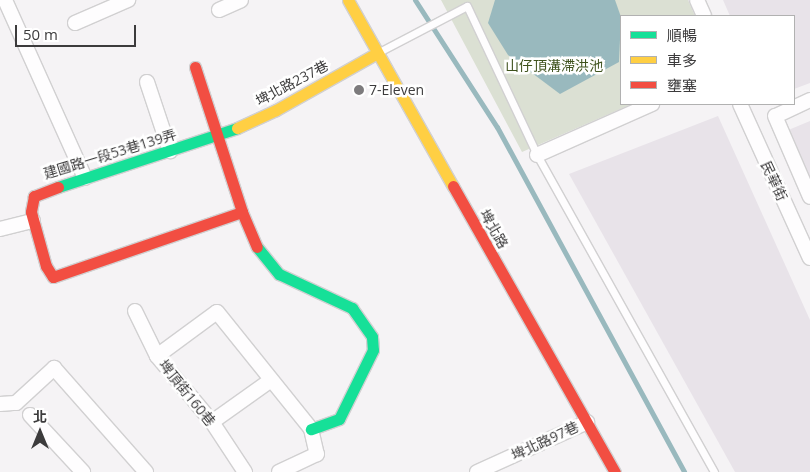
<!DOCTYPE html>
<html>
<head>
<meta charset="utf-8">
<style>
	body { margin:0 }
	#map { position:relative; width:810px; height:472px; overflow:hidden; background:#f5f3f5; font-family:"Open Sans","Noto Sans TC",sans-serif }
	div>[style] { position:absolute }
	.built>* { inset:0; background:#e8e3e9 }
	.green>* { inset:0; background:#dbe0d3 }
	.water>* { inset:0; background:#99b9be }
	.stream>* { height:5px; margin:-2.5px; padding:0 2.5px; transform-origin:2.5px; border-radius:2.5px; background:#99b9be }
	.roads { filter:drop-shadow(1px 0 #d1d0d1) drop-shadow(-1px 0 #d1d0d1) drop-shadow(0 1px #d1d0d1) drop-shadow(0 -1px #d1d0d1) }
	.lane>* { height:7px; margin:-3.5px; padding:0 3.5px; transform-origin:3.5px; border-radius:3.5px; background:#fefdfe }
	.street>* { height:14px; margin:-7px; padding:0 7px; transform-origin:7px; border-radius:7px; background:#fefdfe }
	.fast>* { height:11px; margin:-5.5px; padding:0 5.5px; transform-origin:5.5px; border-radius:5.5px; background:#16e098 }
	.slow>* { height:11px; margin:-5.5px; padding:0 5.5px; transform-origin:5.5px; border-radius:5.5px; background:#ffcf43 }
	.jam>* { height:11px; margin:-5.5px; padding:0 5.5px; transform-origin:5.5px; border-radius:5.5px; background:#f24e42 }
	.dots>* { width:14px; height:14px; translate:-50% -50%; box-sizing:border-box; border:2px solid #fff; border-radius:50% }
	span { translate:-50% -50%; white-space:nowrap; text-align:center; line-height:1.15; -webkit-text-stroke:5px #fff; paint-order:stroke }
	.park-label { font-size:14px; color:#3f521d }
	.street-label { font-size:14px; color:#3c3b3c }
	.poi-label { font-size:14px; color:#3c3b3c }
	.left { translate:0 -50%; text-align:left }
	.legend { position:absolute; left:620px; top:15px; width:175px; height:90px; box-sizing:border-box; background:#fff; border:1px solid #b1b1b1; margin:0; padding:6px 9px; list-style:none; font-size:15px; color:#3c3b3c }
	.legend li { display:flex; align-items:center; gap:10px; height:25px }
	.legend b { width:25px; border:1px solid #b1b1b1 }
	.north { position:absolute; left:15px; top:407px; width:50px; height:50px; -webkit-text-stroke:4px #fff; paint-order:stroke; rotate:0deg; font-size:14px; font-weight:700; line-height:20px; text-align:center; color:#3c3b3c }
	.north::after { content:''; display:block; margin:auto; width:18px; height:22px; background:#3c3b3c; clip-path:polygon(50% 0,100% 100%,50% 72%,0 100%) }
	.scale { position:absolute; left:15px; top:25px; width:121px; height:22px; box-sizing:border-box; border:2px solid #3c3b3c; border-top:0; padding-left:6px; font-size:15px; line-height:18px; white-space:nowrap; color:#3c3b3c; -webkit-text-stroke:4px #fff; paint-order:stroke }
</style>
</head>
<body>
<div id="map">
	<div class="built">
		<i style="clip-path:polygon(723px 0,810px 0,810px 83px,794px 89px,794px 16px,730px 16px)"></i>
		<i style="clip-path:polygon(718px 116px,810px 320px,810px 472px,735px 472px,569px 174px)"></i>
		<i style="clip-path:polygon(810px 121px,810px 186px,786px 131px)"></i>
	</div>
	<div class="green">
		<i style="clip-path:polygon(441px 0,688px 0,695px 16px,621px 16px,621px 104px,632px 104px,522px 152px)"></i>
	</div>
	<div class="water">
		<i style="clip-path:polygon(495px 0,615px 0,621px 17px,619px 62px,560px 94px,508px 55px,488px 23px)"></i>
	</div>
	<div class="stream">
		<i style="left:415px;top:0;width:151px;rotate:57.2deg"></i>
		<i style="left:497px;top:127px;width:392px;rotate:61.5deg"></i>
	</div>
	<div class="roads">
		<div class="lane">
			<i style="left:379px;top:52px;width:99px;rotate:-27.6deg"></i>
			<i style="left:467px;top:6px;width:165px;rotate:64.8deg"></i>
			<i style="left:537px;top:155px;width:363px;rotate:60.8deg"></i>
		</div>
		<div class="street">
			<i style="left:5px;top:0;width:195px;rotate:65.8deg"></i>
			<i style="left:697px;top:0;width:17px;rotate:66deg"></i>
			<i style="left:219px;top:10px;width:24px;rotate:-24deg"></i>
			<i style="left:75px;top:23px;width:58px;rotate:-23.5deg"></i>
			<i style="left:147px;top:82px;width:73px;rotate:71.6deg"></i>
			<i style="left:810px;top:100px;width:38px;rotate:155deg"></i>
			<i style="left:775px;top:116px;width:88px;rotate:66.6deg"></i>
			<i style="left:740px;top:104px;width:169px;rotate:65.6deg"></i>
			<i style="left:537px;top:155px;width:126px;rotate:-23.9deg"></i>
			<i style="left:0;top:229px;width:34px;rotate:-14deg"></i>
			<i style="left:135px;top:311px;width:50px;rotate:63.9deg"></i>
			<i style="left:157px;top:356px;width:86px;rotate:50.2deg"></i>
			<i style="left:212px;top:422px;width:60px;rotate:56.6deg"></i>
			<i style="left:157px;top:356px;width:74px;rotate:-36.3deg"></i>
			<i style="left:217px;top:312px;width:150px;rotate:51.2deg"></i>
			<i style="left:311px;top:429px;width:26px;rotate:77deg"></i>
			<i style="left:317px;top:454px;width:42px;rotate:154.7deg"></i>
			<i style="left:0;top:404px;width:16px;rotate:-4deg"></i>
			<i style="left:16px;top:403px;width:52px;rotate:-42.6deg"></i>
			<i style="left:54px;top:368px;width:139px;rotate:48.5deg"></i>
			<i style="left:30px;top:415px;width:78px;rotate:47.1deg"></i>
			<i style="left:212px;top:422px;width:72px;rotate:-35.4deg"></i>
			<i style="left:477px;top:472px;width:121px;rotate:-24.4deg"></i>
		</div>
		<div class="fast">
			<i style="left:58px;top:187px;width:188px;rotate:-18.2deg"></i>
			<i style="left:257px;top:247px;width:35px;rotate:51deg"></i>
			<i style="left:279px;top:274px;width:81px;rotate:25deg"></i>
			<i style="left:352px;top:308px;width:35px;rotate:55deg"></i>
			<i style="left:372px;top:337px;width:13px;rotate:86deg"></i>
			<i style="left:373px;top:350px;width:77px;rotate:116.2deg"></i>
			<i style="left:339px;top:419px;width:30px;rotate:160deg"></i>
		</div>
		<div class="slow">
			<i style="left:348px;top:0;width:214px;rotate:60.6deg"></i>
			<i style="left:237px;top:128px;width:43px;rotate:-24.8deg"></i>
			<i style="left:276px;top:110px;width:116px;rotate:-29.4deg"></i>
		</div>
		<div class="jam">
			<i style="left:195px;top:67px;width:152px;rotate:72deg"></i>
			<i style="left:242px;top:212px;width:38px;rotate:67deg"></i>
			<i style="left:453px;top:186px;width:329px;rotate:60.5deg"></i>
			<i style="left:58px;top:187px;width:26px;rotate:159deg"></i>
			<i style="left:34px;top:196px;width:16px;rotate:101deg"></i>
			<i style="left:31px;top:212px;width:56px;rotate:74.5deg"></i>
			<i style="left:46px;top:266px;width:13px;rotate:58deg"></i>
			<i style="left:53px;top:277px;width:200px;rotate:-19deg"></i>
		</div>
	</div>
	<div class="dots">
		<i style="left:359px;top:90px;background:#7d7b7d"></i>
	</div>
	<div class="park-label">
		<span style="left:554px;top:66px">山仔頂溝滯洪池</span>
	</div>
	<div class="street-label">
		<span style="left:292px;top:83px;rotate:-28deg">埤北路237巷</span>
		<span style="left:110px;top:154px;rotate:-17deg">建國路一段53巷139弄</span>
		<span style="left:774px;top:181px;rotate:65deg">民華街</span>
		<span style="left:494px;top:229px;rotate:60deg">埤北路</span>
		<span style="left:187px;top:393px;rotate:51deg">埤頂街160巷</span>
		<span style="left:545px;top:441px;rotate:-25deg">埤北路97巷</span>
	</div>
	<div class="poi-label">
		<span class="left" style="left:369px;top:90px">7-Eleven</span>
	</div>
	<ul class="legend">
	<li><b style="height:6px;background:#16e098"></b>順暢</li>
	<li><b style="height:6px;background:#ffcf43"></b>車多</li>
	<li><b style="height:6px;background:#f24e42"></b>壅塞</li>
	</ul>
	<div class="north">北</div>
	<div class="scale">50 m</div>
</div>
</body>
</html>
